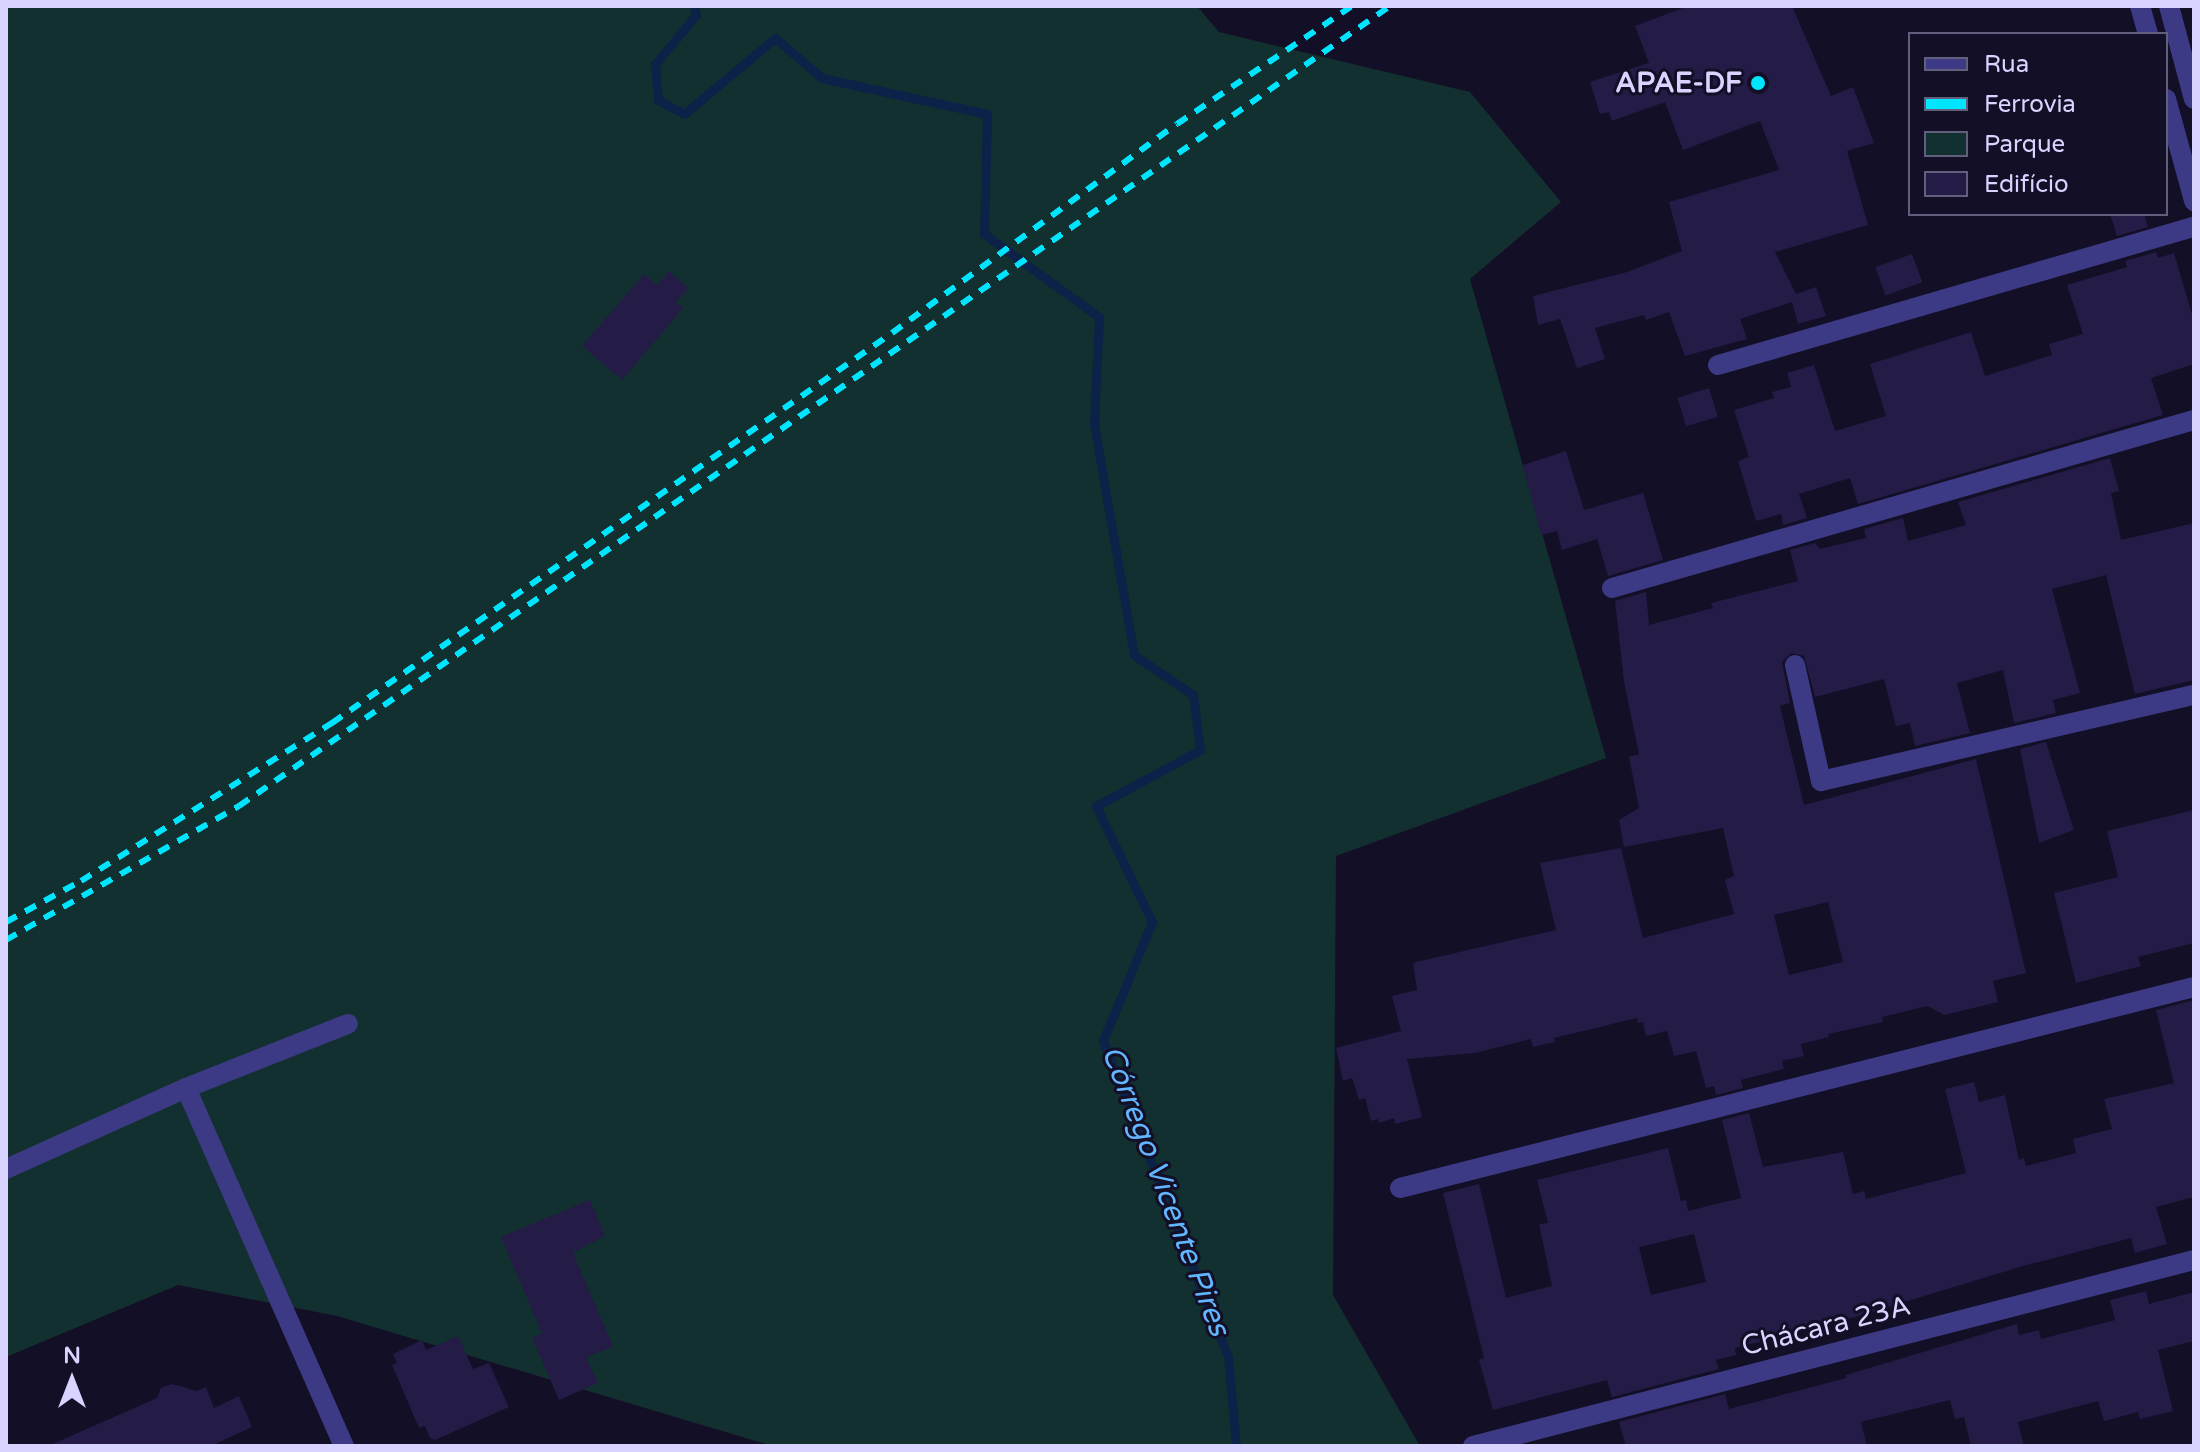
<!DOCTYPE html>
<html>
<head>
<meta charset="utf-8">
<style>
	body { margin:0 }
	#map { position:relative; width:2200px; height:1452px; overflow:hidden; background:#130f26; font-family:"Varela Round",sans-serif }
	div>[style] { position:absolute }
	.green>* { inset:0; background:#12302f }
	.stream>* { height:9px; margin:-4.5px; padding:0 4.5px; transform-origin:4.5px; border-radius:4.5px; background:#0c2248 }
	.building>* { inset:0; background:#241b47; transform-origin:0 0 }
	.minor>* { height:20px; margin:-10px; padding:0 10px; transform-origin:10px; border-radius:10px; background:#3d3a85 }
	.tertiary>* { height:20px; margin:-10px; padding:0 10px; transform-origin:10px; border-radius:10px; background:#3d3a85 }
	.rail>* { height:6px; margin-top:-3px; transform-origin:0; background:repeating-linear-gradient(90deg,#00e5ff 0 12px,transparent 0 22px) }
	.dots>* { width:22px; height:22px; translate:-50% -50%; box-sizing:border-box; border:4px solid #130f26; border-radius:50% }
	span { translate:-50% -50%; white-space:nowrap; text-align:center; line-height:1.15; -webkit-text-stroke:6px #130f26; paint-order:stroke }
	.poi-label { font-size:28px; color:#d9d4ff; font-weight:700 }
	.right { translate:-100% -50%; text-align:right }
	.street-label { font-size:28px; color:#d9d4ff }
	.water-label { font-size:30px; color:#62b6ff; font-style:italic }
	.frame { position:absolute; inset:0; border:8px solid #d9d4ff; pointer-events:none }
	.legend { position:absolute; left:1908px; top:32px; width:260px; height:184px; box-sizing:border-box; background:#130f26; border:2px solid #625e7d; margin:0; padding:10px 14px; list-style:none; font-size:24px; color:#d9d4ff }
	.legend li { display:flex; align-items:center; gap:16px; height:40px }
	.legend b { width:40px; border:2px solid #625e7d }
	.north { position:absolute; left:32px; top:1340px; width:80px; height:80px; -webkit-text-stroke:6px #130f26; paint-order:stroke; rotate:0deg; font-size:22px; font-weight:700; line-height:32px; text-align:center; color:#d9d4ff }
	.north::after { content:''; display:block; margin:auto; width:28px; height:36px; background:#d9d4ff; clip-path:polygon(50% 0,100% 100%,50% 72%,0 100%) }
</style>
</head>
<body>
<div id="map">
	<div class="green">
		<i style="clip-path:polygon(6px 6px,1197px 6px,1219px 32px,1470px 92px,1561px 202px,1470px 279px,1606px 758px,1336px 856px,1333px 1295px,1420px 1446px,772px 1446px,337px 1316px,178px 1285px,6px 1357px)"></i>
	</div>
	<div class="stream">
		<i style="left:694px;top:6px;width:9px;rotate:77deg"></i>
		<i style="left:696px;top:15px;width:64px;rotate:129.9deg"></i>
		<i style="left:655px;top:64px;width:36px;rotate:85deg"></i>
		<i style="left:658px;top:100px;width:30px;rotate:28deg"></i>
		<i style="left:684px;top:114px;width:119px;rotate:-39.9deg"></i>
		<i style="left:775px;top:38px;width:62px;rotate:40.4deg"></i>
		<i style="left:822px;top:78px;width:169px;rotate:12.3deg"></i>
		<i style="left:987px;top:114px;width:120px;rotate:91.4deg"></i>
		<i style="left:984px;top:234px;width:142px;rotate:35.8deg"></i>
		<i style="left:1099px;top:317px;width:107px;rotate:92.7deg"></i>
		<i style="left:1094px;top:424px;width:234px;rotate:80.2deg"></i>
		<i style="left:1134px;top:655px;width:71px;rotate:34.1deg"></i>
		<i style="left:1193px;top:695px;width:55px;rotate:82.7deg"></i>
		<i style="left:1200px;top:750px;width:118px;rotate:151.7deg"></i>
		<i style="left:1096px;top:806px;width:129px;rotate:64.2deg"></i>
		<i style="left:1152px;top:922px;width:129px;rotate:112.4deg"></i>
		<i style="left:1103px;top:1041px;width:339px;rotate:68.4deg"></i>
		<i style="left:1228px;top:1356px;width:90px;rotate:84.9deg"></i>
	</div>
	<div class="building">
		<i style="clip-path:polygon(1688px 6px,1792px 6px,1831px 96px,1853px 87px,1874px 143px,1847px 151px,1868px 225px,1775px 252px,1796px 294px,1816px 287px,1826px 316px,1798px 324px,1792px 302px,1740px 319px,1747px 339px,1685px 356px,1669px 312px,1646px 320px,1644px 315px,1595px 328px,1605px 359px,1577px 368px,1560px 319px,1538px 325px,1533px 296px,1627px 272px,1682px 251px,1669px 202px,1779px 170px,1760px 121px,1683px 150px,1665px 102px,1612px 121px,1609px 112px,1600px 114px,1590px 82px,1649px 63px,1635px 26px)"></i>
		<i style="clip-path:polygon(2110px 214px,2144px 214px,2148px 227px,2117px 236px)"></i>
		<i style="clip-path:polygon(2156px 252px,2158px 258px,2174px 253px,2194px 321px,2194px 364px,2151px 378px,2163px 415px,1858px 504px,1850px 478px,1799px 494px,1807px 518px,1783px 525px,1781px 514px,1756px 521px,1738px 461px,1749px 457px,1734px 410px,1774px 398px,1772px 392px,1791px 387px,1787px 373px,1814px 365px,1835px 431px,1886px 416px,1870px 364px,1971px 332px,1985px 376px,2052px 355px,2049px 344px,2083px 334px,2067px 285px,2127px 267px,2125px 261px)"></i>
		<i style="left:1912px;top:254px;width:30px;height:39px;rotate:70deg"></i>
		<i style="clip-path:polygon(669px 271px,688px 288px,676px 302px,683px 308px,622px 380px,582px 346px,644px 274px,657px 285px)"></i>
		<i style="left:1709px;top:388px;width:30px;height:33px;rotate:73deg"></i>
		<i style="clip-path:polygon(1566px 451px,1584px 510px,1643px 493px,1663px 560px,1608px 576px,1597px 539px,1562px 550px,1557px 531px,1541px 535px,1523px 465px)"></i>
		<i style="clip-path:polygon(evenodd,2110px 458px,2119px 491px,2111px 493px,2121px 540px,2194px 523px,2194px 680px,2135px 694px,2106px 575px,2052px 589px,2080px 693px,2053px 700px,2056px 713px,2014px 723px,2003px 670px,1957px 683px,1970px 733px,1915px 746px,1910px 723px,1896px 726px,1884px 679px,1815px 697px,1804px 656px,1791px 653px,1782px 662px,1790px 703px,1780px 706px,1804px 805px,1976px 759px,2026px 973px,1993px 981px,1998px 1002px,1945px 1015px,1927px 1006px,1882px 1017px,1883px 1022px,1828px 1034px,1829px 1037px,1801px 1044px,1804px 1056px,1782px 1061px,1784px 1069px,1741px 1080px,1743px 1088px,1716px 1095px,1714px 1086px,1706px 1088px,1696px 1051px,1674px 1056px,1667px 1031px,1646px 1036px,1643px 1022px,1638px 1023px,1637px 1018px,1554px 1038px,1555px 1042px,1533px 1047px,1531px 1039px,1475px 1053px,1407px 1059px,1422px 1117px,1395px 1124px,1394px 1118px,1379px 1123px,1378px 1119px,1371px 1121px,1365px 1098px,1359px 1100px,1352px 1078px,1343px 1081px,1336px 1048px,1401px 1031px,1392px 996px,1417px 990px,1413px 964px,1416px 962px,1556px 930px,1540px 863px,1621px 848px,1643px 938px,1734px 914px,1725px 880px,1734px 876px,1723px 828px,1624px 847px,1619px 820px,1639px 808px,1629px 757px,1639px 754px,1624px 682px,1615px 601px,1646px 592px,1649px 625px,1713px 608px,1711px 603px,1798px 581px,1790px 550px,1815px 543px,1820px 549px,1866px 538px,1864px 529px,1903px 518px,1908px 541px,1966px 525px,1958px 502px,2110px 458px,1828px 902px,1843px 962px,1789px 975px,1774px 915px,1828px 902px)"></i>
		<i style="clip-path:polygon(2046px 742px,2074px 830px,2039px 843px,2020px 749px)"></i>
		<i style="clip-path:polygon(2194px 810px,2194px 943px,2138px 957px,2141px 966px,2076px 983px,2054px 893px,2118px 877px,2107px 831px)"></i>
		<i style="clip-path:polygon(evenodd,2194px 1000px,2194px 1197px,2156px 1207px,2167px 1244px,2135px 1253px,2131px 1238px,2023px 1266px,1855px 1317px,1735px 1348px,1736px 1355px,1716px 1360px,1719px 1369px,1612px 1397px,1607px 1380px,1493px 1410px,1479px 1360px,1484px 1358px,1443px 1193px,1479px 1184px,1506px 1298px,1552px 1286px,1539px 1224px,1548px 1223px,1537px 1180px,1668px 1148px,1681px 1201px,1686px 1200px,1688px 1211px,1741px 1198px,1722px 1120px,1749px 1113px,1763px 1167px,1843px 1152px,1853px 1194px,1864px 1191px,1866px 1199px,1966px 1173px,1945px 1089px,1974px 1082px,1979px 1102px,2005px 1095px,2019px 1160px,2024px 1158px,2026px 1166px,2076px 1153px,2073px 1139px,2112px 1129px,2104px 1099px,2174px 1083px,2156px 1010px,2194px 1000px,1694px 1234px,1706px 1282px,1651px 1295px,1639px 1247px,1694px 1234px)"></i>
		<i style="clip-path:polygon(590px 1200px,605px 1236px,574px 1252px,575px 1258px,613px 1346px,586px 1358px,598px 1383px,559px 1400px,532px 1338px,542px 1333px,501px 1237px)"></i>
		<i style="clip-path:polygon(2146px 1291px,2149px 1304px,2194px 1292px,2194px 1341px,2158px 1350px,2173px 1411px,2140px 1419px,2138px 1412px,2104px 1421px,2098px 1401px,2018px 1422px,2024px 1446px,1971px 1446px,1964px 1417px,1955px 1419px,1950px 1400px,1861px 1422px,1867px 1446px,1626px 1446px,1619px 1422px,1725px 1394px,1729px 1409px,1846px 1378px,1846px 1375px,2017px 1324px,2019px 1335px,2039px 1330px,2041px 1339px,2115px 1320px,2110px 1300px)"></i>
		<i style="clip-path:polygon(458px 1336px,473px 1369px,489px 1363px,509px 1407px,435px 1440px,430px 1438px,425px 1426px,419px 1428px,392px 1365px,397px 1363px,393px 1354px,422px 1340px,426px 1350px)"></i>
		<i style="clip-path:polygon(172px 1384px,197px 1391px,206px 1387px,214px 1408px,239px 1396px,252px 1427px,211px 1446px,48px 1446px,157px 1398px,161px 1388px)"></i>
	</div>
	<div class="minor">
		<i style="left:1718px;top:365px;width:496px;rotate:-16.2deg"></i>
		<i style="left:1612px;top:588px;width:606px;rotate:-16.1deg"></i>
		<i style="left:1795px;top:665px;width:119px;rotate:77.4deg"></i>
		<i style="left:1821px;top:781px;width:383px;rotate:-13deg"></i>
		<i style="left:186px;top:1088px;width:391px;rotate:66.2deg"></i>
		<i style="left:6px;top:1169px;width:197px;rotate:-24.2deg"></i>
		<i style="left:186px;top:1088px;width:174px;rotate:-21.6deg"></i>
		<i style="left:1400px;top:1188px;width:819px;rotate:-14.21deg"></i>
		<i style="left:1473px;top:1446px;width:745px;rotate:-14.47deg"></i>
	</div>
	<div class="tertiary">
		<i style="left:2140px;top:6px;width:29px;rotate:74deg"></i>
		<i style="left:2169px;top:6px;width:96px;rotate:75deg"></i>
		<i style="left:2166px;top:99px;width:106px;rotate:74.6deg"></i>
	</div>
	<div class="rail">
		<i style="left:6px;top:922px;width:85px;rotate:-28.7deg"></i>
		<i style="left:81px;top:881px;width:297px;rotate:-32.2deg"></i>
		<i style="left:332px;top:723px;width:682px;rotate:-34.85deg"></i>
		<i style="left:892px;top:333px;width:353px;rotate:-36.3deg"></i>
		<i style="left:1177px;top:124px;width:211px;rotate:-34deg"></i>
		<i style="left:6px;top:940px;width:269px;rotate:-29.9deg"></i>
		<i style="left:239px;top:806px;width:1402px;rotate:-34.8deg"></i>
	</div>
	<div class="dots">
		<i style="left:1758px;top:83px;background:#00e5ff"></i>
	</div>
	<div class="poi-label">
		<span class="right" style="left:1742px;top:83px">APAE-DF</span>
	</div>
	<div class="street-label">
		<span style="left:1826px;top:1326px;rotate:-14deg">Chácara 23A</span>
	</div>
	<div class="water-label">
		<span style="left:1165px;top:1191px;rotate:69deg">Córrego Vicente Pires</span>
	</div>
	<div class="frame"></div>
	<ul class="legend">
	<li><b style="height:10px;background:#3d3a85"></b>Rua</li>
	<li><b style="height:10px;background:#00e5ff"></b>Ferrovia</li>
	<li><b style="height:22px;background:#12302f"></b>Parque</li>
	<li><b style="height:22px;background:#241b47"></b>Edifício</li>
	</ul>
	<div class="north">N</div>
</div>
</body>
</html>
